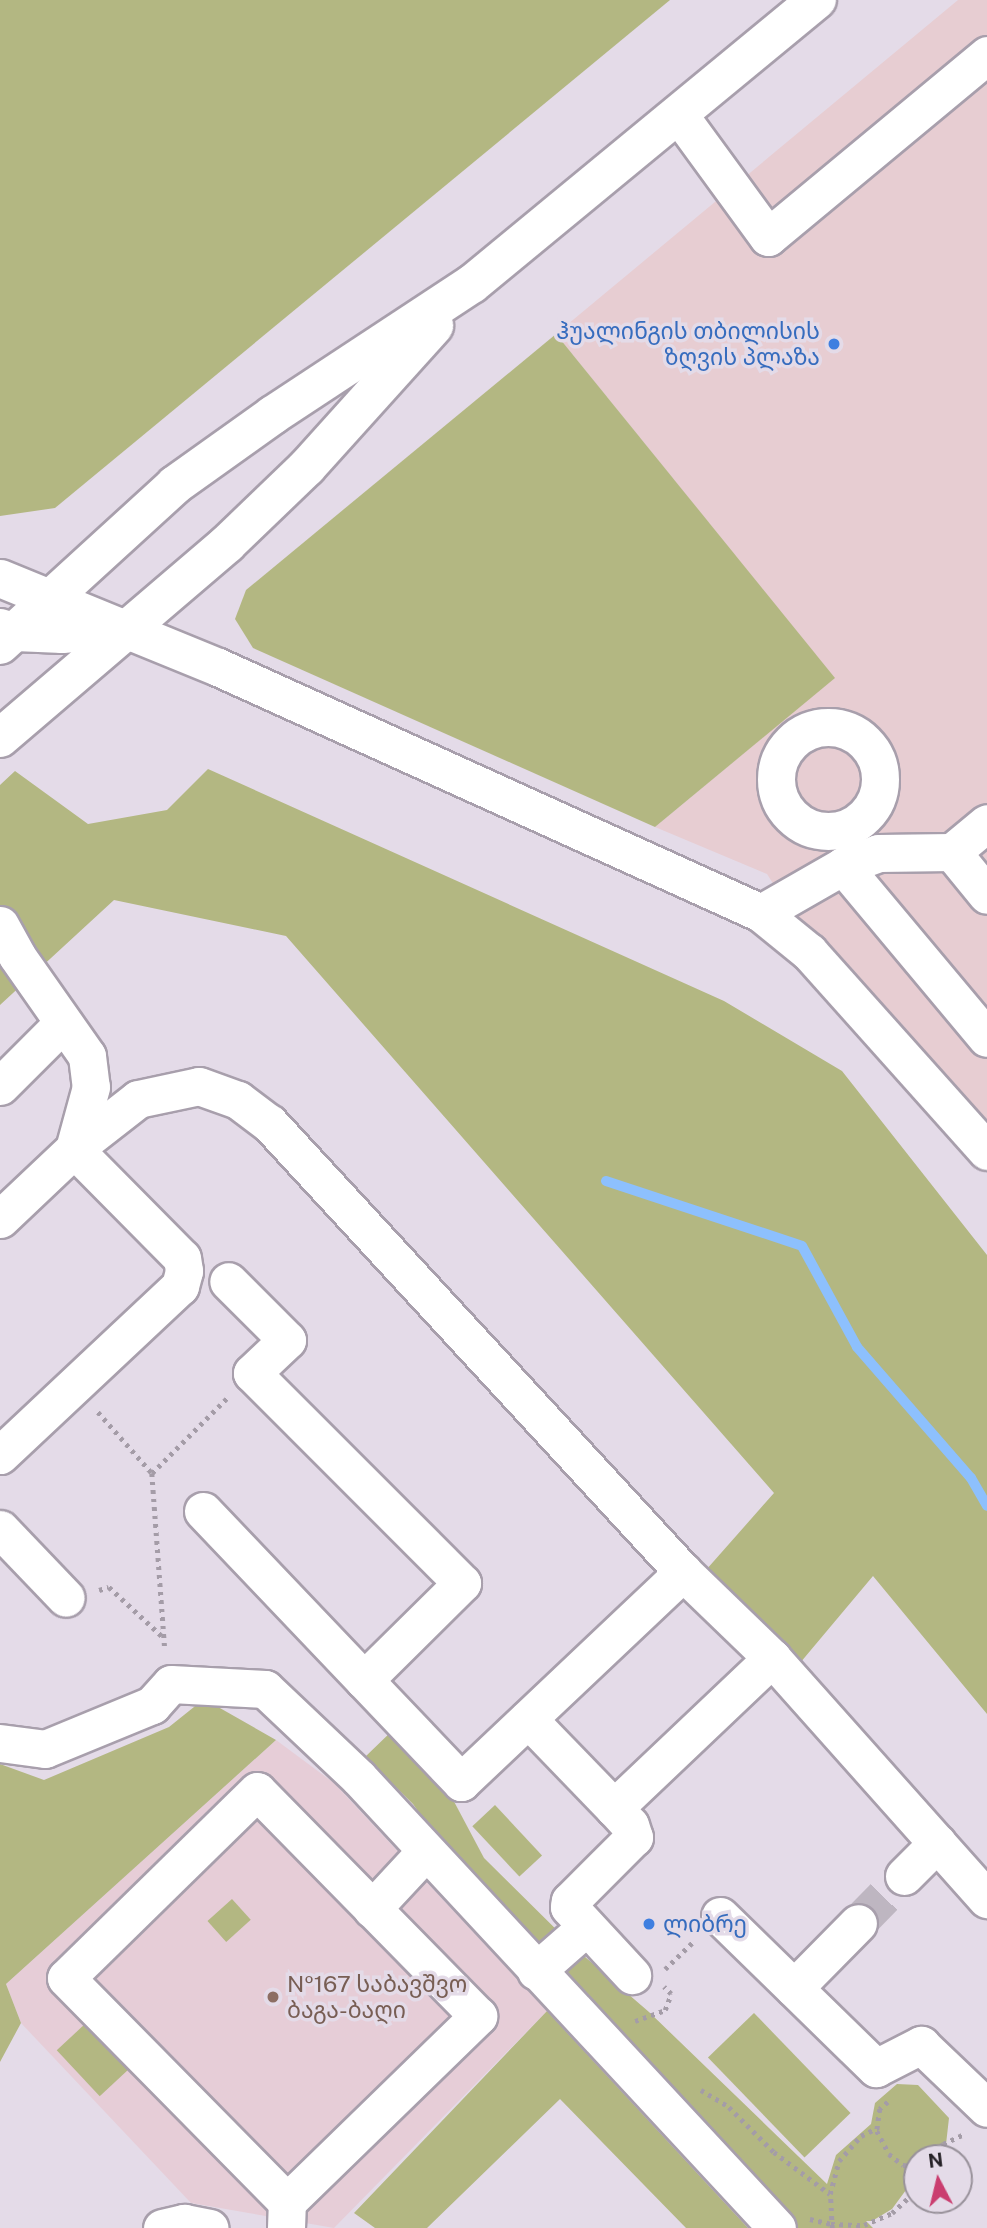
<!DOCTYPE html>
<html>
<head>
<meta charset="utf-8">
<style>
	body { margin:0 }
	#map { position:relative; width:987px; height:2228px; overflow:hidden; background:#e4dbe8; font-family:"Public Sans","Noto Sans Georgian",sans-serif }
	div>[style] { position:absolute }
	.commercial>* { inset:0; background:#e7cdd2 }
	.education>* { inset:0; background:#e6cdd7 }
	.green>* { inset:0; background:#b3b782; transform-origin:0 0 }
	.stream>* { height:10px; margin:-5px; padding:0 5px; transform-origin:5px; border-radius:5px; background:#8dc0fd }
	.minor-tunnel>* { height:37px; margin-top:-18.5px; transform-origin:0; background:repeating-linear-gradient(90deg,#beb6c1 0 37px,transparent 0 55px) }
	.path>* { height:4.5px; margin-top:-2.25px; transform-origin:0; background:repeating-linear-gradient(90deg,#a49ca7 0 3.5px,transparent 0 8.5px) }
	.roads { filter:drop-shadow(2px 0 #a89fac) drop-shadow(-2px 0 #a89fac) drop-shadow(0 2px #a89fac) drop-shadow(0 -2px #a89fac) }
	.minor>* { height:37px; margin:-18.5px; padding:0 18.5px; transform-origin:18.5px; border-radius:18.5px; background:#fff }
	.minor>.ring { margin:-18.5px; padding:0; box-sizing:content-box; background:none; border:37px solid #fff; border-radius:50% }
	.major>* { height:38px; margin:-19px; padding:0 19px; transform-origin:19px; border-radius:19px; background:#fff }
	.dots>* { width:19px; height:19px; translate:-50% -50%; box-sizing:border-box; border:4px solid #e4dbe8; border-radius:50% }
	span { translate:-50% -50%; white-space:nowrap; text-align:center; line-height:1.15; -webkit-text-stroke:7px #e4dbe8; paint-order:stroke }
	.shop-label { font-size:23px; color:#366cbe }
	.right { translate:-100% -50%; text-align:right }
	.left { translate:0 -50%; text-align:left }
	.education-label { font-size:23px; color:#785e54 }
	.north { position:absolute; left:903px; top:2144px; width:70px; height:70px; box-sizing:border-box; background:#e4dbe8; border:2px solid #98919a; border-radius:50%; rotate:353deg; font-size:19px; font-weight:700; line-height:28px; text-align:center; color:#252126 }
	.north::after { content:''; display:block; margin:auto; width:24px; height:32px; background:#ca3d6f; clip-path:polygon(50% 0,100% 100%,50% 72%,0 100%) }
</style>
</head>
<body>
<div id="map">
	<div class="commercial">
		<i style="clip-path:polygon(958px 0,987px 0,987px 1131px,835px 981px,767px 874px,655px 827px,834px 678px,556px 334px)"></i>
	</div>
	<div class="education">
		<i style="clip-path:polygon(276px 1740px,334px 1783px,547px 2011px,334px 2228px,191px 2203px,21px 2023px,6px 1984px)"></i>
	</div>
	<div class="green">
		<i style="clip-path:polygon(0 0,670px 0,55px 508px,0 516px)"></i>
		<i style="clip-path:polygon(556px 334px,835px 678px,655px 827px,253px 648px,235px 619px,246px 590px)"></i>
		<i style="clip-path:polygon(208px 769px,724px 1001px,842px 1071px,987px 1255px,987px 1714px,873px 1576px,800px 1663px,706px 1570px,774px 1493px,286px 936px,114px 900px,0 1005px,0 785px,15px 771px,88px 824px,167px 810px)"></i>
		<i style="clip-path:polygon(204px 1699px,276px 1740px,6px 1984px,21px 2023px,0 2062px,0 1764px,44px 1780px,169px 1727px)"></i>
		<i style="clip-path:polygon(395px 1728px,450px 1794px,484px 1858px,577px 1950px,649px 2012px,827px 2184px,836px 2155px,871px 2124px,875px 2103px,897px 2084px,918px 2085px,949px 2118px,945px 2153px,939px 2158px,917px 2158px,917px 2175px,892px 2209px,872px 2221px,866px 2221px,873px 2228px,790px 2228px,461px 1873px,413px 1804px,365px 1757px)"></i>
		<i style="left:495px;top:1805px;width:69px;height:31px;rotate:47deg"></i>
		<i style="left:232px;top:1899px;width:28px;height:33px;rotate:48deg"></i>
		<i style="clip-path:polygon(547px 2011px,748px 2228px,686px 2228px,560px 2099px,427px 2228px,375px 2228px,354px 2213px)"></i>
		<i style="left:754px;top:2013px;width:139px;height:64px;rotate:46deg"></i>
		<i style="left:86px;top:2023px;width:63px;height:40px;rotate:47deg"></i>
	</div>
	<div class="stream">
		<i style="left:606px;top:1181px;width:206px;rotate:18.3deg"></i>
		<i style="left:802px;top:1246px;width:115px;rotate:61.4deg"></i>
		<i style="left:857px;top:1347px;width:174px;rotate:49deg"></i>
		<i style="left:971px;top:1478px;width:32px;rotate:60deg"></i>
	</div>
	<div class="minor-tunnel">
		<i style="left:858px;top:1923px;width:66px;rotate:-45.6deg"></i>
	</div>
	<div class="path">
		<i style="left:98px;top:1412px;width:81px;rotate:48.5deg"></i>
		<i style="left:152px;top:1473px;width:178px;rotate:85.8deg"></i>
		<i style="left:152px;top:1473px;width:106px;rotate:-45deg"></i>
		<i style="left:99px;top:1590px;width:10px;rotate:-17deg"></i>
		<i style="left:109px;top:1587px;width:72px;rotate:42.8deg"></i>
		<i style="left:665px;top:1969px;width:40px;rotate:-44deg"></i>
		<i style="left:635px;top:2021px;width:32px;rotate:-20deg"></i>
		<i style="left:665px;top:2010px;width:17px;rotate:-69deg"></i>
		<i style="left:671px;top:1994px;width:10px;rotate:-135deg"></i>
		<i style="left:701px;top:2090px;width:33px;rotate:31deg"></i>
		<i style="left:729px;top:2107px;width:64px;rotate:45deg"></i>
		<i style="left:774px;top:2152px;width:70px;rotate:36.9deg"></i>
		<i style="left:888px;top:2102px;width:11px;rotate:139deg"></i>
		<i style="left:880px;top:2109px;width:22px;rotate:98deg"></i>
		<i style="left:877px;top:2131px;width:26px;rotate:62deg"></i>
		<i style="left:889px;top:2154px;width:18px;rotate:38deg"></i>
		<i style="left:903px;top:2165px;width:14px;rotate:8deg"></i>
		<i style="left:929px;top:2158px;width:20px;rotate:-45deg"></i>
		<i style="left:943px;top:2144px;width:21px;rotate:-25deg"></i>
		<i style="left:810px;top:2219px;width:22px;rotate:13deg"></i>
		<i style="left:831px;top:2224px;width:33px;rotate:2deg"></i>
		<i style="left:864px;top:2225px;width:30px;rotate:-23deg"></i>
		<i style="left:892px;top:2213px;width:34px;rotate:-43deg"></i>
		<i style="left:832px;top:2228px;width:34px;rotate:-93deg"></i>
		<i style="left:830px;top:2194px;width:34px;rotate:-75deg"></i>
		<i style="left:839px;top:2161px;width:33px;rotate:-49deg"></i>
		<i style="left:861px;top:2136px;width:18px;rotate:-27deg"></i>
	</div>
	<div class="roads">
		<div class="minor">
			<i style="left:679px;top:115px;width:151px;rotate:53.9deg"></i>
			<i style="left:768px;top:237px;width:285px;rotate:-39.7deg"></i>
			<i style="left:0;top:578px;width:235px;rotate:22.2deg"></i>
			<i style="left:218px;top:667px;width:596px;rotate:24.37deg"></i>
			<i style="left:761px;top:913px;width:62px;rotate:39.1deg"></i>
			<i style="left:809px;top:952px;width:267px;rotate:48.2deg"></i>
			<i style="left:0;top:627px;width:16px;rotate:18deg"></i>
			<i style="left:15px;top:632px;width:47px;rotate:2.4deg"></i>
			<i style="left:62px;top:634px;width:58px;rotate:-4.9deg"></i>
			<i class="ring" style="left:776px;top:727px;width:67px;height:67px"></i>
			<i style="left:952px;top:852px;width:55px;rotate:50.9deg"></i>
			<i style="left:843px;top:866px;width:224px;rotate:50.1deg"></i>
			<i style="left:761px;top:913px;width:95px;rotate:-29.8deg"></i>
			<i style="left:843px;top:866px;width:37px;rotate:-20deg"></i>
			<i style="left:878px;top:853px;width:74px;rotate:-0.8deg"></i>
			<i style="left:952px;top:852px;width:45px;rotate:-39.6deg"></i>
			<i style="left:0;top:925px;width:35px;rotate:61deg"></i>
			<i style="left:17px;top:956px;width:122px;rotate:55deg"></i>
			<i style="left:87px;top:1056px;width:31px;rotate:83deg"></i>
			<i style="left:91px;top:1087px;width:64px;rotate:105.3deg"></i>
			<i style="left:74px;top:1149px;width:153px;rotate:45.3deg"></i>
			<i style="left:182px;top:1258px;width:13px;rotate:81deg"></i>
			<i style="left:184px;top:1271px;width:16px;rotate:105deg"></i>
			<i style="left:180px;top:1286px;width:247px;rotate:136.8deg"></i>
			<i style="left:0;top:1086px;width:89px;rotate:-45deg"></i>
			<i style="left:0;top:1219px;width:102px;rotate:-43.4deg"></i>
			<i style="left:74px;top:1149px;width:81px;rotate:-38deg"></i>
			<i style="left:138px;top:1099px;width:62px;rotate:-12deg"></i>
			<i style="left:199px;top:1086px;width:41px;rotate:19.7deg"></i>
			<i style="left:238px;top:1100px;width:39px;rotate:37deg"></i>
			<i style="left:269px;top:1123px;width:611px;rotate:47.32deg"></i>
			<i style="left:683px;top:1572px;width:124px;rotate:44deg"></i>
			<i style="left:772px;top:1658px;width:323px;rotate:48.3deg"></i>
			<i style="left:203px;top:1511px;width:233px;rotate:46.4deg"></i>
			<i style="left:364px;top:1680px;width:138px;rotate:-44.7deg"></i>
			<i style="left:462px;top:1583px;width:297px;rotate:-135deg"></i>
			<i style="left:252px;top:1373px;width:48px;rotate:-43.3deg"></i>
			<i style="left:287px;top:1340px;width:83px;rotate:-135deg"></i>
			<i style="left:0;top:1529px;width:95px;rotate:46.3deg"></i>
			<i style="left:364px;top:1680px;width:141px;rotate:46.4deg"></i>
			<i style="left:461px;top:1782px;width:306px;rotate:-43.4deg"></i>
			<i style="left:528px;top:1719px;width:124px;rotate:46deg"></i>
			<i style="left:614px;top:1808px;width:218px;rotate:-43.5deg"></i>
			<i style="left:0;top:1743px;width:45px;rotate:7.6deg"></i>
			<i style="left:45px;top:1749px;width:116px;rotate:-22.4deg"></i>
			<i style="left:152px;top:1705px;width:28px;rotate:-48deg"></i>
			<i style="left:171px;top:1684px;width:94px;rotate:3deg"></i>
			<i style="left:265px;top:1689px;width:129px;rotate:43.4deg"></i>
			<i style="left:359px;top:1778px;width:614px;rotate:47.11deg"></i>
			<i style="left:614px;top:1808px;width:23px;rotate:47deg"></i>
			<i style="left:630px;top:1825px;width:13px;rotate:72deg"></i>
			<i style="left:634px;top:1837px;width:91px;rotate:135deg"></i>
			<i style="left:570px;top:1901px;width:6px;rotate:99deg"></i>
			<i style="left:569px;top:1907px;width:93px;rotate:47.2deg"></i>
			<i style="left:904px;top:1876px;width:47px;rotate:-45deg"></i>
			<i style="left:372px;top:1909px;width:78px;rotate:-47.1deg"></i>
			<i style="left:720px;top:1916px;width:218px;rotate:44.3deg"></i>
			<i style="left:876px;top:2068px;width:51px;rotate:-27.1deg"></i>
			<i style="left:921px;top:2045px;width:91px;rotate:43.7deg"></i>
			<i style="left:536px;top:1971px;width:67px;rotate:-41.3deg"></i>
			<i style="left:794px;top:1988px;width:91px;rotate:-45.4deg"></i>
			<i style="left:162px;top:2228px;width:23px;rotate:-13deg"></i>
			<i style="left:184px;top:2223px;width:26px;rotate:11deg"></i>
			<i style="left:286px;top:2228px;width:26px;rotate:-88deg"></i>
			<i style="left:287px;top:2202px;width:267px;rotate:-44.2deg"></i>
			<i style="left:478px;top:2016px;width:315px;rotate:-134.5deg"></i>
			<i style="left:257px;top:1791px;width:267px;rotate:135.6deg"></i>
			<i style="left:66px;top:1978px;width:315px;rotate:45.4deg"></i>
		</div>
		<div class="major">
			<i style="left:0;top:645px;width:237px;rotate:-42.4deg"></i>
			<i style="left:175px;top:485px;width:120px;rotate:-35.5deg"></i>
			<i style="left:273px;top:415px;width:238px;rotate:-33.4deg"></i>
			<i style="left:472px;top:284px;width:447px;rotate:-39.5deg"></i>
			<i style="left:0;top:738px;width:299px;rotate:-40.5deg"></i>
			<i style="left:227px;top:544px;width:111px;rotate:-43.9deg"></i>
			<i style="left:307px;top:467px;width:190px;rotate:-48deg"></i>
		</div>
	</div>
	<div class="dots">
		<i style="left:834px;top:344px;background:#3f7fe0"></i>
		<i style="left:649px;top:1924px;background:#3f7fe0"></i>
		<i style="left:273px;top:1997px;background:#8d6e63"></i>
	</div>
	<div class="shop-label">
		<span class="right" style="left:820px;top:344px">ჰუალინგის თბილისის<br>ზღვის პლაზა</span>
		<span class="left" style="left:663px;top:1924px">ლიბრე</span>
	</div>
	<div class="education-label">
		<span class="left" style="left:287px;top:1997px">№167 საბავშვო<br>ბაგა-ბაღი</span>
	</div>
	<div class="north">N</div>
</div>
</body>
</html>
